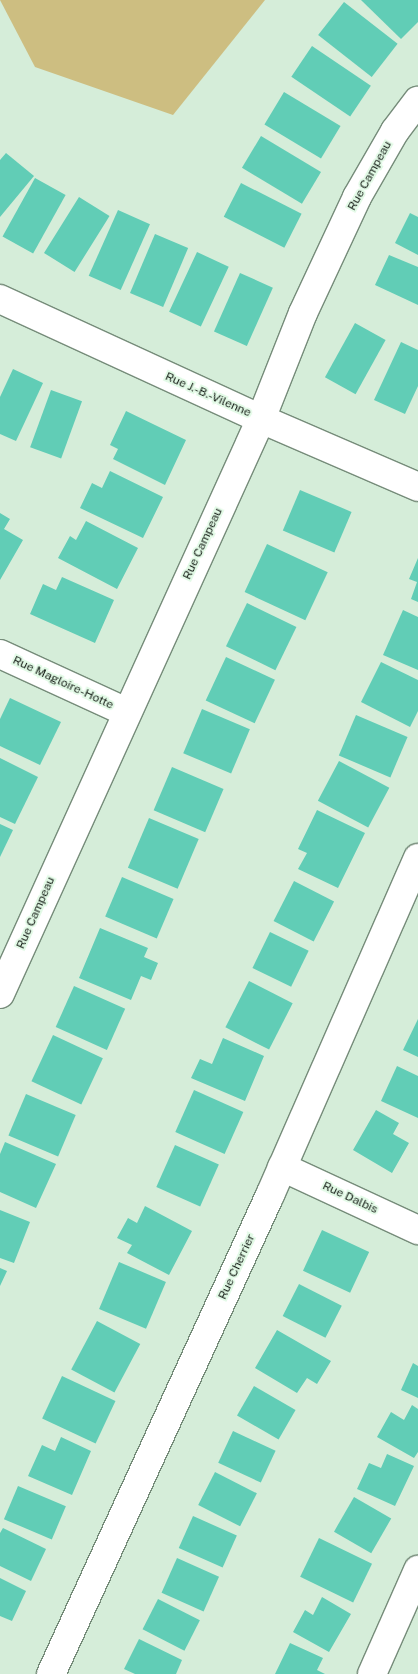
<!DOCTYPE html>
<html>
<head>
<meta charset="utf-8">
<style>
	body { margin:0 }
	#map { position:relative; width:418px; height:1674px; overflow:hidden; background:#d5edd9; font-family:"Public Sans",sans-serif }
	div>[style] { position:absolute }
	.green>* { inset:0; background:#cdbe81 }
	.building>* { inset:0; background:#61cdb6; transform-origin:0 0 }
	.roads { filter:drop-shadow(1px 0 #768c7a) drop-shadow(-1px 0 #768c7a) drop-shadow(0 1px #768c7a) drop-shadow(0 -1px #768c7a) }
	.street>* { height:28px; margin:-14px; padding:0 14px; transform-origin:14px; border-radius:14px; background:#fff }
	span { translate:-50% -50%; white-space:nowrap; text-align:center; line-height:1.15; -webkit-text-stroke:4px #e2fae6; paint-order:stroke }
	.street-label { font-size:12px; color:#151d16 }
</style>
</head>
<body>
<div id="map">
	<div class="green">
		<i style="clip-path:polygon(0 0,265px 0,173px 115px,35px 67px)"></i>
	</div>
	<div class="building">
		<i style="clip-path:polygon(361px 0,418px 0,418px 22px,401px 39px)"></i>
		<i style="left:344px;top:2px;width:68px;height:42px;rotate:38deg"></i>
		<i style="left:312px;top:46px;width:71px;height:37px;rotate:34deg"></i>
		<i style="left:284px;top:92px;width:66px;height:38px;rotate:31deg"></i>
		<i style="left:261px;top:136px;width:70px;height:37px;rotate:31deg"></i>
		<i style="clip-path:polygon(6px 153px,34px 176px,0 217px,0 160px)"></i>
		<i style="left:35px;top:178px;width:35px;height:67px;rotate:29deg"></i>
		<i style="left:241px;top:183px;width:68px;height:38px;rotate:27deg"></i>
		<i style="left:79px;top:197px;width:36px;height:66px;rotate:32deg"></i>
		<i style="left:118px;top:210px;width:35px;height:72px;rotate:24deg"></i>
		<i style="clip-path:polygon(410px 213px,418px 217px,418px 255px,395px 243px)"></i>
		<i style="left:155px;top:234px;width:36px;height:64px;rotate:23deg"></i>
		<i style="left:197px;top:252px;width:35px;height:66px;rotate:25deg"></i>
		<i style="clip-path:polygon(389px 255px,418px 267px,418px 305px,375px 285px)"></i>
		<i style="left:240px;top:273px;width:36px;height:64px;rotate:24deg"></i>
		<i style="left:355px;top:323px;width:35px;height:62px;rotate:29deg"></i>
		<i style="clip-path:polygon(401px 342px,418px 350px,418px 386px,405px 414px,374px 400px)"></i>
		<i style="clip-path:polygon(13px 369px,43px 383px,16px 441px,0 434px,0 397px)"></i>
		<i style="left:51px;top:390px;width:33px;height:61px;rotate:20deg"></i>
		<i style="clip-path:polygon(126px 411px,186px 440px,165px 485px,113px 459px,118px 449px,110px 445px)"></i>
		<i style="clip-path:polygon(110px 471px,163px 497px,143px 538px,80px 508px,92px 483px,102px 488px)"></i>
		<i style="left:300px;top:490px;width:56px;height:44px;rotate:23deg"></i>
		<i style="clip-path:polygon(0 513px,10px 519px,4px 529px,23px 540px,0 580px)"></i>
		<i style="clip-path:polygon(86px 521px,138px 548px,117px 589px,58px 558px,70px 536px,76px 540px)"></i>
		<i style="left:267px;top:544px;width:67px;height:53px;rotate:25deg"></i>
		<i style="clip-path:polygon(418px 558px,418px 602px,411px 599px,417px 582px,409px 579px)"></i>
		<i style="clip-path:polygon(62px 577px,114px 600px,95px 643px,30px 614px,43px 584px,56px 590px)"></i>
		<i style="left:247px;top:603px;width:55px;height:48px;rotate:26deg"></i>
		<i style="clip-path:polygon(403px 610px,418px 617px,418px 670px,383px 655px)"></i>
		<i style="left:226px;top:657px;width:54px;height:48px;rotate:25deg"></i>
		<i style="clip-path:polygon(381px 662px,418px 680px,418px 711px,410px 727px,361px 702px)"></i>
		<i style="clip-path:polygon(10px 698px,61px 722px,40px 765px,0 746px,0 719px)"></i>
		<i style="left:202px;top:709px;width:52px;height:48px;rotate:23deg"></i>
		<i style="left:356px;top:715px;width:56px;height:44px;rotate:23deg"></i>
		<i style="clip-path:polygon(0 758px,38px 777px,15px 824px,0 817px)"></i>
		<i style="left:339px;top:761px;width:57px;height:45px;rotate:28deg"></i>
		<i style="left:172px;top:767px;width:56px;height:47px;rotate:23deg"></i>
		<i style="clip-path:polygon(317px 810px,365px 833px,338px 888px,298px 869px,307px 853px,298px 849px)"></i>
		<i style="left:149px;top:818px;width:54px;height:54px;rotate:23deg"></i>
		<i style="clip-path:polygon(0 824px,13px 830px,0 857px)"></i>
		<i style="left:122px;top:877px;width:56px;height:43px;rotate:23deg"></i>
		<i style="left:294px;top:881px;width:45px;height:45px;rotate:27deg"></i>
		<i style="clip-path:polygon(100px 928px,148px 948px,144px 957px,158px 963px,151px 980px,141px 976px,131px 1000px,79px 978px)"></i>
		<i style="left:270px;top:932px;width:43px;height:40px;rotate:26deg"></i>
		<i style="left:249px;top:981px;width:49px;height:52px;rotate:27deg"></i>
		<i style="left:74px;top:986px;width:56px;height:45px;rotate:24deg"></i>
		<i style="clip-path:polygon(418px 1019px,418px 1057px,403px 1050px)"></i>
		<i style="left:53px;top:1035px;width:55px;height:51px;rotate:25deg"></i>
		<i style="clip-path:polygon(223px 1038px,264px 1056px,245px 1101px,191px 1078px,200px 1059px,212px 1064px)"></i>
		<i style="clip-path:polygon(397px 1066px,418px 1076px,418px 1118px,381px 1101px)"></i>
		<i style="left:194px;top:1090px;width:54px;height:46px;rotate:24deg"></i>
		<i style="left:26px;top:1094px;width:54px;height:45px;rotate:23deg"></i>
		<i style="clip-path:polygon(376px 1110px,399px 1123px,393px 1134px,409px 1143px,392px 1173px,353px 1150px)"></i>
		<i style="clip-path:polygon(5px 1142px,56px 1164px,36px 1208px,0 1192px,0 1154px)"></i>
		<i style="left:175px;top:1145px;width:48px;height:46px;rotate:24deg"></i>
		<i style="clip-path:polygon(145px 1206px,192px 1231px,169px 1275px,127px 1253px,132px 1245px,117px 1238px,128px 1218px,137px 1223px)"></i>
		<i style="clip-path:polygon(0 1210px,30px 1222px,14px 1263px,0 1258px)"></i>
		<i style="left:322px;top:1230px;width:52px;height:45px;rotate:25deg"></i>
		<i style="left:119px;top:1262px;width:51px;height:51px;rotate:23deg"></i>
		<i style="clip-path:polygon(0 1268px,7px 1271px,0 1286px)"></i>
		<i style="left:299px;top:1284px;width:48px;height:36px;rotate:27deg"></i>
		<i style="left:97px;top:1321px;width:49px;height:55px;rotate:28deg"></i>
		<i style="clip-path:polygon(277px 1330px,331px 1361px,317px 1384px,307px 1378px,297px 1393px,255px 1368px)"></i>
		<i style="clip-path:polygon(413px 1363px,418px 1366px,418px 1398px,401px 1390px)"></i>
		<i style="left:62px;top:1376px;width:59px;height:47px;rotate:25deg"></i>
		<i style="left:254px;top:1386px;width:48px;height:34px;rotate:30deg"></i>
		<i style="clip-path:polygon(412px 1405px,418px 1409px,418px 1452px,414px 1458px,377px 1437px,391px 1412px,404px 1420px)"></i>
		<i style="left:233px;top:1431px;width:47px;height:35px;rotate:25deg"></i>
		<i style="clip-path:polygon(61px 1437px,91px 1451px,72px 1495px,28px 1476px,42px 1445px,55px 1451px)"></i>
		<i style="clip-path:polygon(387px 1454px,414px 1466px,395px 1506px,357px 1489px,369px 1463px,381px 1468px)"></i>
		<i style="left:215px;top:1472px;width:47px;height:37px;rotate:27deg"></i>
		<i style="left:18px;top:1486px;width:52px;height:36px;rotate:23deg"></i>
		<i style="left:354px;top:1497px;width:43px;height:40px;rotate:30deg"></i>
		<i style="left:193px;top:1516px;width:48px;height:35px;rotate:24deg"></i>
		<i style="clip-path:polygon(3px 1528px,46px 1549px,31px 1581px,0 1566px,0 1533px)"></i>
		<i style="left:319px;top:1538px;width:59px;height:43px;rotate:26deg"></i>
		<i style="left:177px;top:1558px;width:46px;height:38px;rotate:24deg"></i>
		<i style="clip-path:polygon(0 1578px,26px 1591px,12px 1621px,0 1616px)"></i>
		<i style="clip-path:polygon(322px 1597px,351px 1614px,329px 1652px,293px 1632px,305px 1610px,313px 1615px)"></i>
		<i style="left:158px;top:1599px;width:47px;height:34px;rotate:27deg"></i>
		<i style="clip-path:polygon(139px 1639px,182px 1660px,176px 1674px,135px 1674px,124px 1669px)"></i>
		<i style="clip-path:polygon(290px 1643px,323px 1658px,317px 1670px,325px 1674px,275px 1674px)"></i>
	</div>
	<div class="roads">
		<div class="street">
			<i style="left:0;top:299px;width:287px;rotate:24.7deg"></i>
			<i style="left:261px;top:419px;width:171px;rotate:23.4deg"></i>
			<i style="left:0;top:654px;width:139px;rotate:24.7deg"></i>
			<i style="left:0;top:994px;width:631px;rotate:-65.59deg"></i>
			<i style="left:261px;top:419px;width:114px;rotate:-68.4deg"></i>
			<i style="left:303px;top:313px;width:128px;rotate:-65deg"></i>
			<i style="left:357px;top:197px;width:76px;rotate:-60.1deg"></i>
			<i style="left:395px;top:131px;width:38px;rotate:-53deg"></i>
			<i style="left:282px;top:1167px;width:150px;rotate:24.9deg"></i>
			<i style="left:51px;top:1674px;width:527px;rotate:-65.43deg"></i>
			<i style="left:270px;top:1195px;width:368px;rotate:-66.3deg"></i>
			<i style="left:372px;top:1674px;width:114px;rotate:-66.1deg"></i>
		</div>
	</div>
	<div class="street-label">
		<span style="left:370px;top:176px;rotate:-61deg">Rue Campeau</span>
		<span style="left:208px;top:395px;rotate:24deg">Rue J.-B.-Vilenne</span>
		<span style="left:203px;top:544px;rotate:-65deg">Rue Campeau</span>
		<span style="left:63px;top:683px;rotate:25deg">Rue Magloire-Hotte</span>
		<span style="left:36px;top:913px;rotate:-66deg">Rue Campeau</span>
		<span style="left:350px;top:1198px;rotate:25deg">Rue Dalbis</span>
		<span style="left:237px;top:1267px;rotate:-65deg">Rue Cherrier</span>
	</div>
</div>
</body>
</html>
